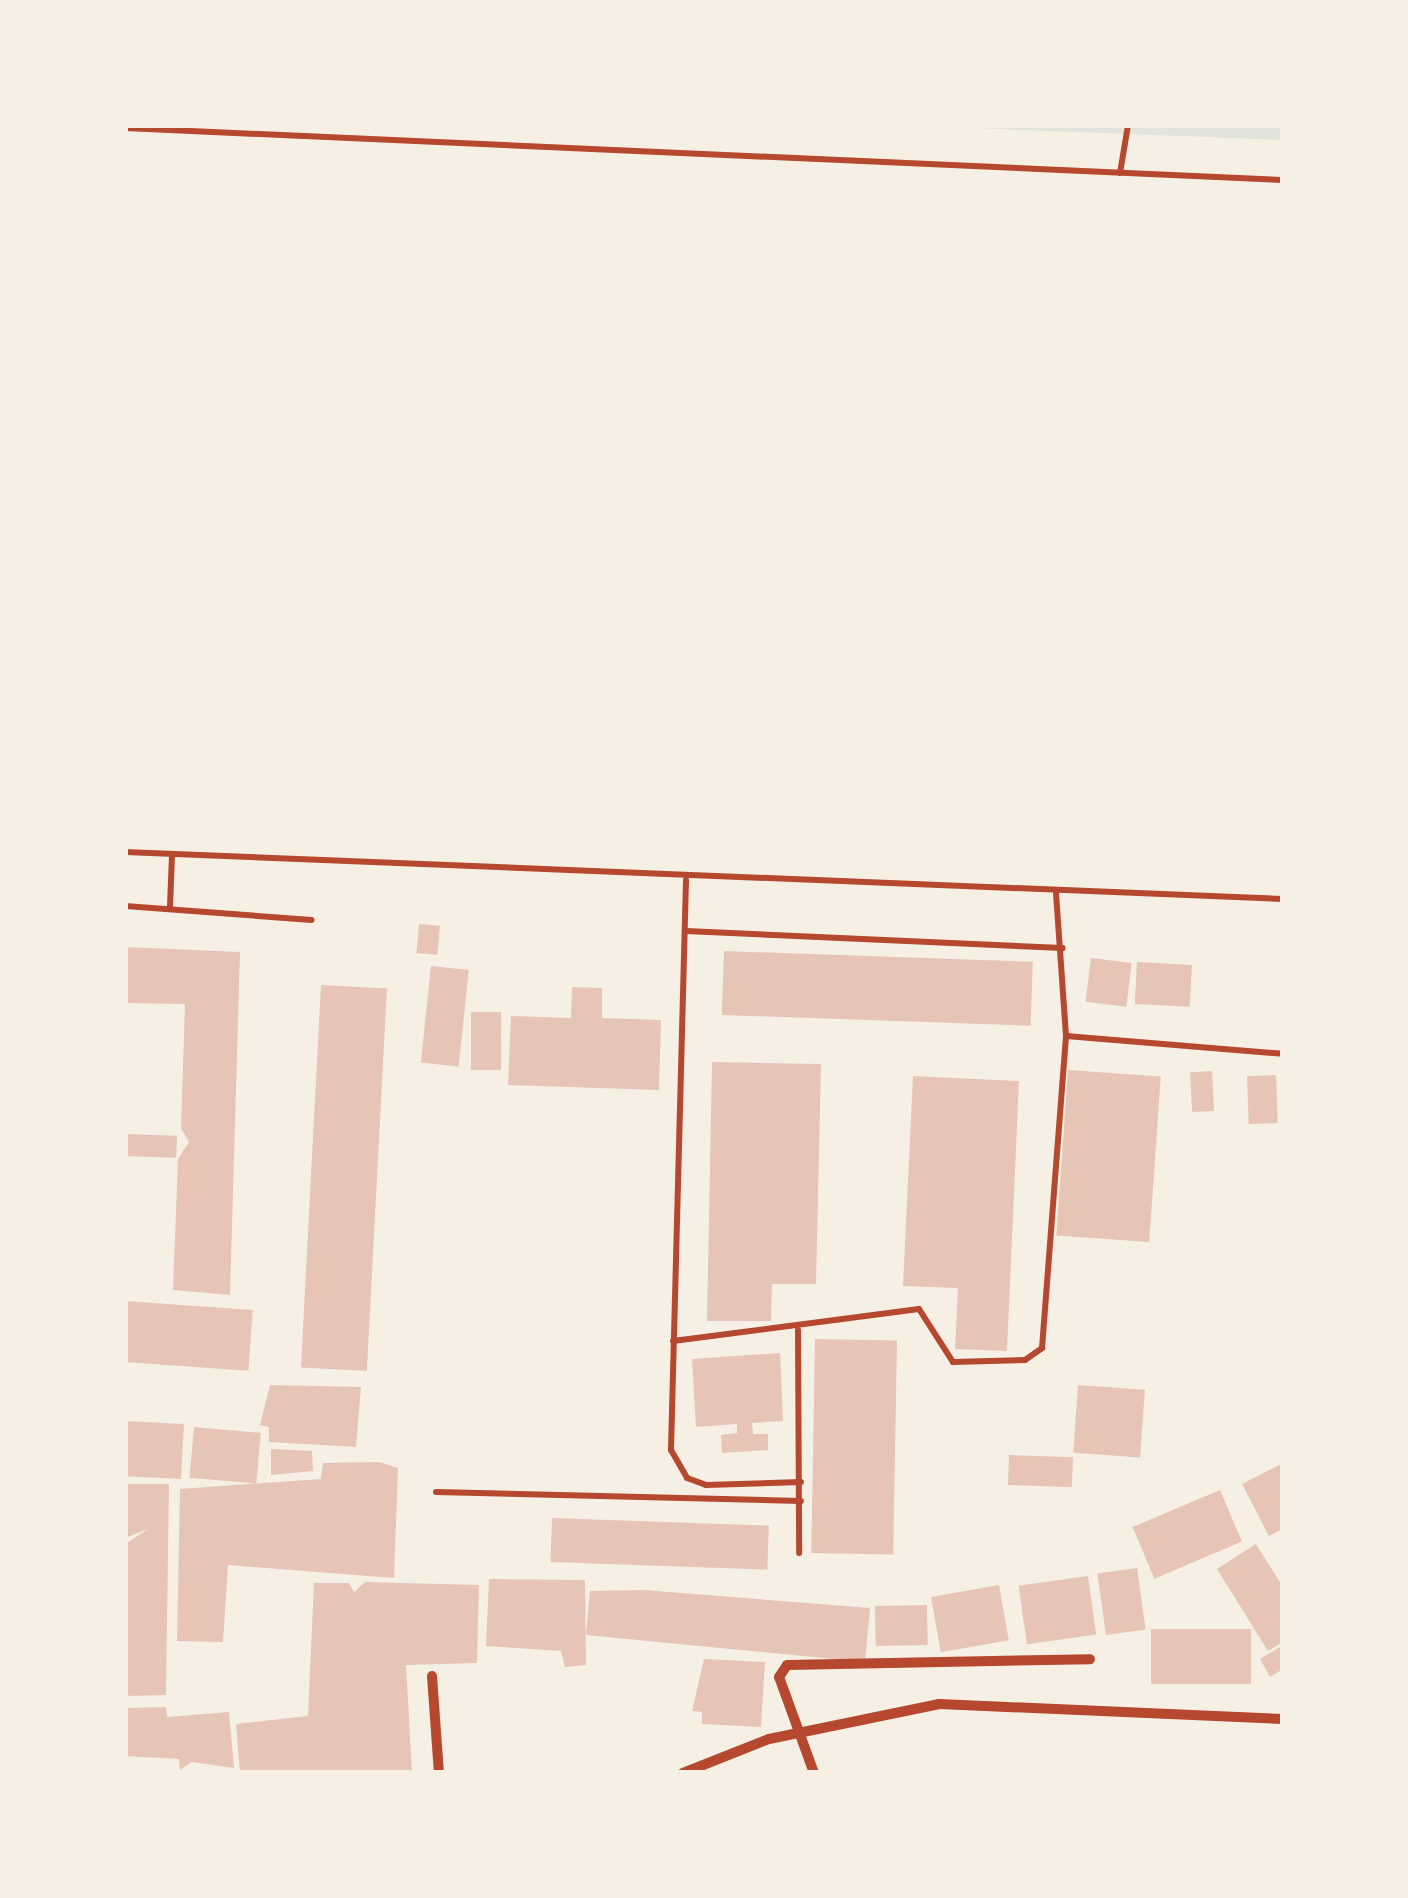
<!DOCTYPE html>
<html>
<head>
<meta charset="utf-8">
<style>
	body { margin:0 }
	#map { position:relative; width:1408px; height:1898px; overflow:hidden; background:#f6efe4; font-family:Arial,sans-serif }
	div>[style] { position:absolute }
	.green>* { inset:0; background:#e2e4dc }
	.building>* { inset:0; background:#e6c5b7; transform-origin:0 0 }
	.service>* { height:6px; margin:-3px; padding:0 3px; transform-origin:3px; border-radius:3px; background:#b5482f }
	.minor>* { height:10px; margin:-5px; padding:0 5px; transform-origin:5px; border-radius:5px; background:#b5482f }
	span { translate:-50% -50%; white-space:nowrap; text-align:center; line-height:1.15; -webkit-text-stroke:10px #f6efe4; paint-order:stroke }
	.frame { position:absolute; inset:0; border:128px solid #f6efe4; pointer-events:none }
</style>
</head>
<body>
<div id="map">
	<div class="green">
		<i style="clip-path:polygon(895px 125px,1283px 125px,1283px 140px)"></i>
	</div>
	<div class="building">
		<i style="left:419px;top:924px;width:21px;height:29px;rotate:5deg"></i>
		<i style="clip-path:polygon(125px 947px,240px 952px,230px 1295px,173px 1290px,178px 1159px,189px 1142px,181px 1128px,185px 1004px,125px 1003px)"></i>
		<i style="left:724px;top:951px;width:309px;height:64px;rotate:2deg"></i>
		<i style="left:1091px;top:958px;width:41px;height:44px;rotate:7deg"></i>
		<i style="left:1137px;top:962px;width:55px;height:42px;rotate:3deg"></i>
		<i style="left:431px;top:966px;width:38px;height:97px;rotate:6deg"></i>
		<i style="left:321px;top:985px;width:66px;height:383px;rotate:3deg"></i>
		<i style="clip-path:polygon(572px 987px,602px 988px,602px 1018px,661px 1020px,659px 1090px,508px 1085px,511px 1016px,571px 1018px)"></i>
		<i style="left:471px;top:1012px;width:30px;height:58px"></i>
		<i style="clip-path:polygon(712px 1062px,821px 1064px,816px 1284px,772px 1284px,771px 1321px,707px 1321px)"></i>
		<i style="left:1068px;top:1070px;width:93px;height:166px;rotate:4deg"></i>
		<i style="left:1212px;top:1071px;width:40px;height:22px;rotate:87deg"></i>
		<i style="left:1276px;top:1075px;width:48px;height:29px;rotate:88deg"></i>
		<i style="clip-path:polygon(913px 1076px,1019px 1081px,1007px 1351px,955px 1349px,958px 1288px,903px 1286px)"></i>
		<i style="left:125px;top:1134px;width:52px;height:22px;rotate:2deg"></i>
		<i style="left:125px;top:1301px;width:128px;height:61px;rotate:4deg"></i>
		<i style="left:815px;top:1339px;width:82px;height:214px;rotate:1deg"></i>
		<i style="clip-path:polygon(780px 1353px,783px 1421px,752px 1423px,753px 1434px,768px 1434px,768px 1450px,722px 1453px,721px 1435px,737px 1433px,737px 1424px,696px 1427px,692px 1359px)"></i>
		<i style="clip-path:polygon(270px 1385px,361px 1387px,356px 1447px,269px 1442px,269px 1427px,260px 1425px)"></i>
		<i style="left:1078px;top:1385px;width:67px;height:68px;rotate:4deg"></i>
		<i style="left:125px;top:1421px;width:59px;height:55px;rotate:3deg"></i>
		<i style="left:194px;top:1427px;width:67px;height:51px;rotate:5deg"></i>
		<i style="clip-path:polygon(271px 1449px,312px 1451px,313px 1471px,271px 1475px)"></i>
		<i style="left:1009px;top:1455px;width:64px;height:30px;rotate:2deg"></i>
		<i style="clip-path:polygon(379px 1462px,398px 1468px,394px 1578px,228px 1565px,223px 1642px,177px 1641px,180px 1489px,321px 1479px,323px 1463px)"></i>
		<i style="clip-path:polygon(1283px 1463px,1283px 1529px,1269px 1536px,1242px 1484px)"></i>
		<i style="clip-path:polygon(125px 1484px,169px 1484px,166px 1695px,125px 1696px,125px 1544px,148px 1529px,125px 1538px)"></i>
		<i style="left:1220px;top:1490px;width:56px;height:95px;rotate:67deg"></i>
		<i style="left:552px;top:1518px;width:217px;height:44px;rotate:2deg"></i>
		<i style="clip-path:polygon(1256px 1544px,1283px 1587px,1283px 1642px,1268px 1651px,1217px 1569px)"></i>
		<i style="left:1137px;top:1568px;width:62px;height:40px;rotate:82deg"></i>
		<i style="left:1088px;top:1576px;width:59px;height:70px;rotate:82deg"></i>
		<i style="clip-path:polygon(489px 1579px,585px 1580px,586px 1665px,565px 1667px,561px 1651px,486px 1646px)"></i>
		<i style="clip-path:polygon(365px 1582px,479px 1585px,477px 1663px,406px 1665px,412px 1773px,240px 1773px,236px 1724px,308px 1716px,314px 1583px,349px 1583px,354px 1592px)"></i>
		<i style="left:999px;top:1585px;width:56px;height:69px;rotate:80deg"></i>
		<i style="clip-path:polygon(643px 1590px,870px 1608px,865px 1662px,586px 1635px,590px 1591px)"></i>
		<i style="left:927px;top:1605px;width:40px;height:52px;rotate:89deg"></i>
		<i style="left:1251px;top:1629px;width:55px;height:100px;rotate:90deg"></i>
		<i style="clip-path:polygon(1283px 1645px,1283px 1669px,1270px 1677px,1260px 1659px)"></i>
		<i style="clip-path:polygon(704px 1659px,765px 1662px,761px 1727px,702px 1724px,702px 1712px,692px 1711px)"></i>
		<i style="clip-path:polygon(166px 1707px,167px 1717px,229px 1712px,234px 1768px,192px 1762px,180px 1770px,179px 1759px,125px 1756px,125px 1708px)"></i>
	</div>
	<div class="service">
		<i style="left:125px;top:128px;width:1159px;rotate:2.57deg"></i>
		<i style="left:1120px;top:173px;width:49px;rotate:-80.5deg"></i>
		<i style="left:125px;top:852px;width:1159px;rotate:2.32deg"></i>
		<i style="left:686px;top:880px;width:570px;rotate:91.51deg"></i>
		<i style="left:671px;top:1450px;width:32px;rotate:60deg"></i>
		<i style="left:687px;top:1478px;width:20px;rotate:20deg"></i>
		<i style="left:706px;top:1485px;width:95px;rotate:-1.8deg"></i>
		<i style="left:125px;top:906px;width:187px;rotate:4.3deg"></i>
		<i style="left:170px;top:907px;width:53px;rotate:-87.8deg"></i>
		<i style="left:686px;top:931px;width:377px;rotate:2.6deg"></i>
		<i style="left:1066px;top:1036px;width:218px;rotate:4.7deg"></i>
		<i style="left:798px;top:1330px;width:223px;rotate:89.7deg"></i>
		<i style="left:673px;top:1341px;width:248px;rotate:-7.4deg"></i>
		<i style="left:919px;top:1309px;width:63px;rotate:57.3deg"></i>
		<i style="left:953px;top:1362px;width:72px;rotate:-1.6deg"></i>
		<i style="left:1025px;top:1360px;width:21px;rotate:-35deg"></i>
		<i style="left:1042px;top:1348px;width:313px;rotate:-85.6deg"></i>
		<i style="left:1066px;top:1036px;width:143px;rotate:-94deg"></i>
		<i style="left:436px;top:1492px;width:365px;rotate:1.4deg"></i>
	</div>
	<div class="minor">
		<i style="left:432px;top:1676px;width:97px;rotate:85.9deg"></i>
		<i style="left:683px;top:1773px;width:92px;rotate:-21.6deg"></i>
		<i style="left:769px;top:1739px;width:174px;rotate:-11.6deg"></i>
		<i style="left:939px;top:1704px;width:344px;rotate:2.5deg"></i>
		<i style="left:814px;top:1773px;width:102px;rotate:-110deg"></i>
		<i style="left:779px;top:1677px;width:14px;rotate:-56deg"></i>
		<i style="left:787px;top:1665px;width:303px;rotate:-1.1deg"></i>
	</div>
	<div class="frame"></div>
</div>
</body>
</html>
